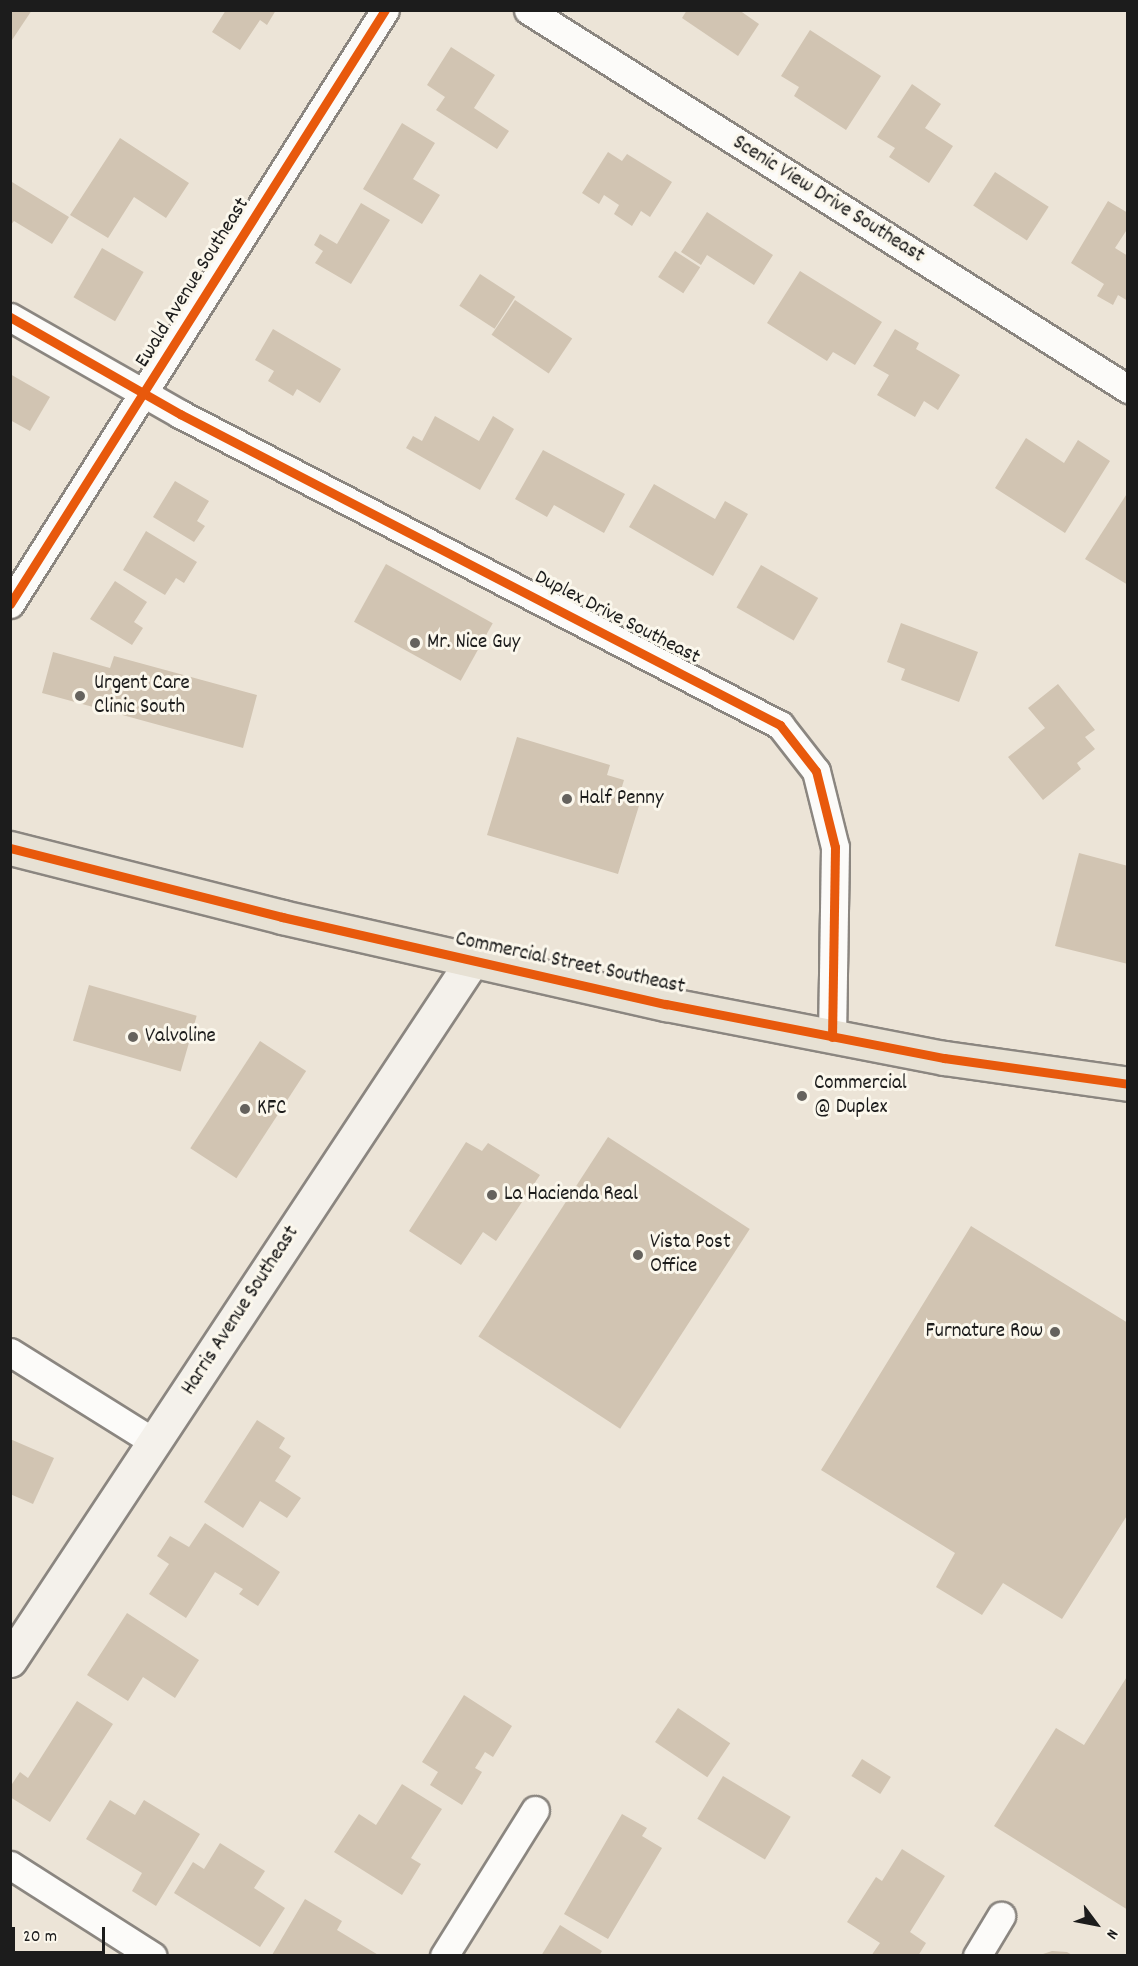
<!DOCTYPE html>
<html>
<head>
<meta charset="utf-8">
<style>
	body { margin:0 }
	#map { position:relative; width:1138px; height:1966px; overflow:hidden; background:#ece4d7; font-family:Dekko,sans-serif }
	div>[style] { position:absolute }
	.building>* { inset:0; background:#d1c4b2; transform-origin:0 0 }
	.roads { filter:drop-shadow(2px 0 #8b8680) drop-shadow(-2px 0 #8b8680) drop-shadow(0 2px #8b8680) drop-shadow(0 -2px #8b8680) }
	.street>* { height:27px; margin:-13.5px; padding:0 13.5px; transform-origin:13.5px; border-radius:13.5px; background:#fcfbf9 }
	.secondary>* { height:33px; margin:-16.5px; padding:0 16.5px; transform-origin:16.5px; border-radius:16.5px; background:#f4f1eb }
	.primary>* { height:33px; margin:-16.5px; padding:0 16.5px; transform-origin:16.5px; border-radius:16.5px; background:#e7e1d4 }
	.cycleway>* { height:9px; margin:-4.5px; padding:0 4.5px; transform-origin:4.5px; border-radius:4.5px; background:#e8590c }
	.dots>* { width:16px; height:16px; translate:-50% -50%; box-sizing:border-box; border:3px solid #fbf7ec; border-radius:50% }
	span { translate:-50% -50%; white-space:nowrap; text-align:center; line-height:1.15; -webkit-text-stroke:6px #fbf7ec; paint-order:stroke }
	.street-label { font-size:21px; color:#1c1c1c }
	.poi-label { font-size:21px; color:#1c1c1c }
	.left { translate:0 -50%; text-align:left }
	.right { translate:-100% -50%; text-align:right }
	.frame { position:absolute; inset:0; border:12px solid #1c1c1c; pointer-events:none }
	.north { position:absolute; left:1066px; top:1894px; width:60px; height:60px; -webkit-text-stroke:4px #fbf7ec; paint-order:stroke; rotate:122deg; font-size:16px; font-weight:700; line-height:24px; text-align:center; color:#1c1c1c }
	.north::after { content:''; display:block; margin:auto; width:21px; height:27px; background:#1c1c1c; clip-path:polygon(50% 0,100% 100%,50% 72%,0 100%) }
	.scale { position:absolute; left:12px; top:1927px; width:93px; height:27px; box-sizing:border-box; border:3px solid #1c1c1c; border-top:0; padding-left:8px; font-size:18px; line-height:21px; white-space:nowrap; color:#1c1c1c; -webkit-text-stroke:4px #fbf7ec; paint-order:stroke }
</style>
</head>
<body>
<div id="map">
	<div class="building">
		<i style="clip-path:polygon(10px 10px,32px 10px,10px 43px)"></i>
		<i style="clip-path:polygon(226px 10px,276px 10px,267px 25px,260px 20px,240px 50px,212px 32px)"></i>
		<i style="clip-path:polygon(687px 10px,739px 10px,759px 24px,738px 56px,682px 18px)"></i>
		<i style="clip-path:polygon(810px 30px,881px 76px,846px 130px,794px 96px,799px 87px,781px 76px)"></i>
		<i style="clip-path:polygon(451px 47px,495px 75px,474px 108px,509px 131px,497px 149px,436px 110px,445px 97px,427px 85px)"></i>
		<i style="clip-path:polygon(912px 84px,941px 104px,925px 128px,953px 146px,929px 183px,889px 157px,895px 148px,877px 137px)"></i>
		<i style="clip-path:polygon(402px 123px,435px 143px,413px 179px,440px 195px,422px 224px,363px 189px)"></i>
		<i style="clip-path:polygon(120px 138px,189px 183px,166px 218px,134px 197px,108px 238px,70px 215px)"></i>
		<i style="clip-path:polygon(608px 152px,622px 161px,627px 154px,672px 182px,650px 217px,641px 211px,632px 226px,614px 214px,619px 205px,604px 195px,599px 204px,582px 193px)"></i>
		<i style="left:995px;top:172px;width:64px;height:40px;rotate:33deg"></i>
		<i style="clip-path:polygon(12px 182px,69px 217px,52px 244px,14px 221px,10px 226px)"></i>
		<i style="clip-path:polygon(1108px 201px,1128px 213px,1128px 228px,1115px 248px,1128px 256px,1128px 301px,1118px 295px,1113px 305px,1097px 296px,1104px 284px,1071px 263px)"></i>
		<i style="clip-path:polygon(361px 203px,390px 220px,351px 284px,315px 263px,323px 251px,314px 245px,320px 234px,337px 244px)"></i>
		<i style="clip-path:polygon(707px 212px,773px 255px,754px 285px,707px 255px,701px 265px,681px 252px)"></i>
		<i style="left:102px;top:248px;width:48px;height:57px;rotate:30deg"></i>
		<i style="left:675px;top:251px;width:30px;height:31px;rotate:33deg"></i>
		<i style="clip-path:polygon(800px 271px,882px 322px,855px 365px,833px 352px,827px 361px,767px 323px)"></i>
		<i style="left:480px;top:274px;width:42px;height:38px;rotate:33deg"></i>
		<i style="left:515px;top:300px;width:69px;height:42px;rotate:34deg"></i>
		<i style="clip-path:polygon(273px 329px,341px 369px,320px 403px,297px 389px,293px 396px,268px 381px,274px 371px,255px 360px)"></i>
		<i style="clip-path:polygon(895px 329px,919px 343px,916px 349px,960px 375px,938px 410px,924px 401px,915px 417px,877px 395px,889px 375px,873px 366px)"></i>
		<i style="clip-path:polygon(10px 374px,50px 397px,30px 431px,10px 420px)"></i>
		<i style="clip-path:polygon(435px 416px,479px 441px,493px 416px,514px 429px,480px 490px,406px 448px,413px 436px,422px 441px)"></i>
		<i style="clip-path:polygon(1026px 438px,1064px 463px,1078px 440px,1110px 461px,1065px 533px,995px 488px)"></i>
		<i style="clip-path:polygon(543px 450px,625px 494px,604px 533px,554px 505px,547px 517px,515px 499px)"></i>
		<i style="clip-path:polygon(175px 481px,209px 501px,197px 521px,205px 526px,194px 542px,153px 517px)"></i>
		<i style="clip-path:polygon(654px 484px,715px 519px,725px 501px,748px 514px,713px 576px,629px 527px)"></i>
		<i style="clip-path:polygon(1128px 492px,1128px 585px,1085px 559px)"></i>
		<i style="clip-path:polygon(146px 531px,197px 562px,184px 583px,176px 578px,165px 595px,123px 570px)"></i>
		<i style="left:386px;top:564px;width:122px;height:66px;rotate:29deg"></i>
		<i style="left:761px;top:565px;width:66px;height:49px;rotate:30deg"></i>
		<i style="clip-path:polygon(115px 581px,147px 602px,134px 622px,143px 628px,132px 645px,90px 619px)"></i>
		<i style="clip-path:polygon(901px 623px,978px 652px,959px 702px,901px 680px,905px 669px,887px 662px)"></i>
		<i style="clip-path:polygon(53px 652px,110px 668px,114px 656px,257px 695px,243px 748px,42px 693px)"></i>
		<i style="clip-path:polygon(1058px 684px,1095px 730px,1085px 737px,1095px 749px,1077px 763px,1081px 769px,1043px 800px,1008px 757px,1045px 728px,1028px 708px)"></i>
		<i style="clip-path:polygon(517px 737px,610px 765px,607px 775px,624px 780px,621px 790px,642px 796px,618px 874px,487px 835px)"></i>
		<i style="clip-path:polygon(1079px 853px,1128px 866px,1128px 964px,1055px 946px)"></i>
		<i style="left:89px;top:985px;width:112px;height:58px;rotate:16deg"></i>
		<i style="left:260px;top:1041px;width:55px;height:128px;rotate:33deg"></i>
		<i style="left:608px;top:1137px;width:169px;height:238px;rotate:33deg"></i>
		<i style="clip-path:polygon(466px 1142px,482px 1151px,488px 1143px,540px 1175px,496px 1241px,483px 1232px,461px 1265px,409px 1231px)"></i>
		<i style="clip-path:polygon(971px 1226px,1128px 1323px,1128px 1514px,1062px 1619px,1003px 1583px,982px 1615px,936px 1587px,955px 1553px,821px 1470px)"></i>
		<i style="clip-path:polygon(257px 1420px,285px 1438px,279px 1448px,291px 1456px,275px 1481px,301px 1498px,287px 1518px,260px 1501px,243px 1528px,204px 1502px)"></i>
		<i style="clip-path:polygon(10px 1439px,54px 1458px,33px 1504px,10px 1494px)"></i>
		<i style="clip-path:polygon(205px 1523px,280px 1572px,258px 1606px,239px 1594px,243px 1589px,215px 1572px,186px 1618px,149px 1594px,169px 1564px,157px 1556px,170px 1536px,189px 1547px)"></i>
		<i style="clip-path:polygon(127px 1613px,199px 1660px,175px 1698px,143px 1677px,128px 1701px,87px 1675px)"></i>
		<i style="clip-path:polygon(1128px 1675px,1128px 1910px,994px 1826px,1056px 1728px,1084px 1745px)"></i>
		<i style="clip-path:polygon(464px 1695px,512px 1726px,493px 1757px,485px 1752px,475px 1768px,482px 1772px,462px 1805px,430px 1785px,438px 1772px,422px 1762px)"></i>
		<i style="clip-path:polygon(77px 1701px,113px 1724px,50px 1822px,10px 1797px,10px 1787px,20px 1772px,28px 1778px)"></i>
		<i style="left:678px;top:1708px;width:63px;height:41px;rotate:34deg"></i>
		<i style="left:862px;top:1759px;width:34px;height:20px;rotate:32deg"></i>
		<i style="left:723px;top:1776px;width:79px;height:50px;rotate:31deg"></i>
		<i style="clip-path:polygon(402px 1784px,442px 1809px,411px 1858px,421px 1864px,402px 1895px,334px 1852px,359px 1814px,376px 1825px)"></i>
		<i style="clip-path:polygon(110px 1800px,135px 1815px,144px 1800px,200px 1834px,156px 1906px,132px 1891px,142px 1873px,86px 1839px)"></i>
		<i style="clip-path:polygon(622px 1814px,647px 1828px,642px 1836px,662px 1848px,608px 1939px,564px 1914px)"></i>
		<i style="clip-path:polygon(220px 1843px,265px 1871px,254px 1888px,285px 1908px,260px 1947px,174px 1893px,193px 1862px,204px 1869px)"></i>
		<i style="clip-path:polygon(902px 1849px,945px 1876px,910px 1932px,926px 1943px,918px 1956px,871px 1956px,880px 1943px,847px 1922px,876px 1877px,882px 1881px)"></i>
		<i style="clip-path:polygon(305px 1899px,342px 1921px,337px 1930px,380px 1956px,272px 1955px)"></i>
		<i style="clip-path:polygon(560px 1925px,602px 1951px,599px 1956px,541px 1956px)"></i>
		<i style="clip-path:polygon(1052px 1951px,1067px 1952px,1074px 1956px,1037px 1956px)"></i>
	</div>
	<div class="roads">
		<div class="street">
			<i style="left:528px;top:10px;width:710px;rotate:32.28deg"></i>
			<i style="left:10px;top:317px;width:196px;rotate:29.7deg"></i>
			<i style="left:180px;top:414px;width:676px;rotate:27.4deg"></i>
			<i style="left:780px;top:725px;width:58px;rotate:52deg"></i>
			<i style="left:816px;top:771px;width:78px;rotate:76deg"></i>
			<i style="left:835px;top:847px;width:190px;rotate:90.9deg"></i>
			<i style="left:10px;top:604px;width:702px;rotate:-57.74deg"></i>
			<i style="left:10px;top:1352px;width:170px;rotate:32deg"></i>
			<i style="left:10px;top:1865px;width:169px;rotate:32.5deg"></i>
			<i style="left:444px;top:1956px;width:172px;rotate:-58.1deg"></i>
			<i style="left:977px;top:1956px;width:47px;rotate:-59deg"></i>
		</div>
		<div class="secondary">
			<i style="left:10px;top:1660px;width:838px;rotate:-56.54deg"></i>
		</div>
		<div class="primary">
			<i style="left:10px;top:848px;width:281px;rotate:14.2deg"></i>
			<i style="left:282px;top:917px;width:394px;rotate:12.8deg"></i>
			<i style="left:666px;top:1004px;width:283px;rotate:11deg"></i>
			<i style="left:944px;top:1058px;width:186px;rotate:8deg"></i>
		</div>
	</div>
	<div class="cycleway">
		<i style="left:10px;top:317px;width:196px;rotate:29.7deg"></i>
		<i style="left:180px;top:414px;width:676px;rotate:27.4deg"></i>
		<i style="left:780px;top:725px;width:58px;rotate:52deg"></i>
		<i style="left:816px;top:771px;width:78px;rotate:76deg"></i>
		<i style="left:835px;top:847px;width:190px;rotate:90.9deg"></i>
		<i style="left:10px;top:604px;width:702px;rotate:-57.74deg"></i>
		<i style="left:10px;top:848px;width:281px;rotate:14.2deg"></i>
		<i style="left:282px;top:917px;width:394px;rotate:12.8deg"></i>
		<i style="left:666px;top:1004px;width:283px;rotate:11deg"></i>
		<i style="left:944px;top:1058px;width:186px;rotate:8deg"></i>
	</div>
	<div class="dots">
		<i style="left:415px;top:643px;background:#65625d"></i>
		<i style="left:80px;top:696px;background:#65625d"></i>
		<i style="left:567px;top:799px;background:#65625d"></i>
		<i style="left:133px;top:1037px;background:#65625d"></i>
		<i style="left:802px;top:1096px;background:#65625d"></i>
		<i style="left:245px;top:1109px;background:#65625d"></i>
		<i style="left:492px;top:1195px;background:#65625d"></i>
		<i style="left:638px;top:1255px;background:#65625d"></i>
		<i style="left:1055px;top:1332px;background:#65625d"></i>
	</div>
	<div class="street-label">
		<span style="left:828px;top:200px;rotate:32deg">Scenic View Drive Southeast</span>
		<span style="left:193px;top:283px;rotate:-58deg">Ewald Avenue Southeast</span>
		<span style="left:617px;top:618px;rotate:27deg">Duplex Drive Southeast</span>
		<span style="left:570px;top:964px;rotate:12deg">Commercial Street Southeast</span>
		<span style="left:241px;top:1311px;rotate:-57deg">Harris Avenue Southeast</span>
	</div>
	<div class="poi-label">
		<span class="left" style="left:427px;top:643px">Mr. Nice Guy</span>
		<span class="left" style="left:94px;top:696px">Urgent Care<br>Clinic South</span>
		<span class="left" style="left:579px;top:799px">Half Penny</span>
		<span class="left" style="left:145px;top:1037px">Valvoline</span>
		<span class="left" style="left:814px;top:1096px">Commercial<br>@ Duplex</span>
		<span class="left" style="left:257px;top:1109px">KFC</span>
		<span class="left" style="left:504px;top:1195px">La Hacienda Real</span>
		<span class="left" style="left:650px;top:1255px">Vista Post<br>Office</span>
		<span class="right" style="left:1043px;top:1332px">Furnature Row</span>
	</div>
	<div class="frame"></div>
	<div class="north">N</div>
	<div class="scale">20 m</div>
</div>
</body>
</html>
